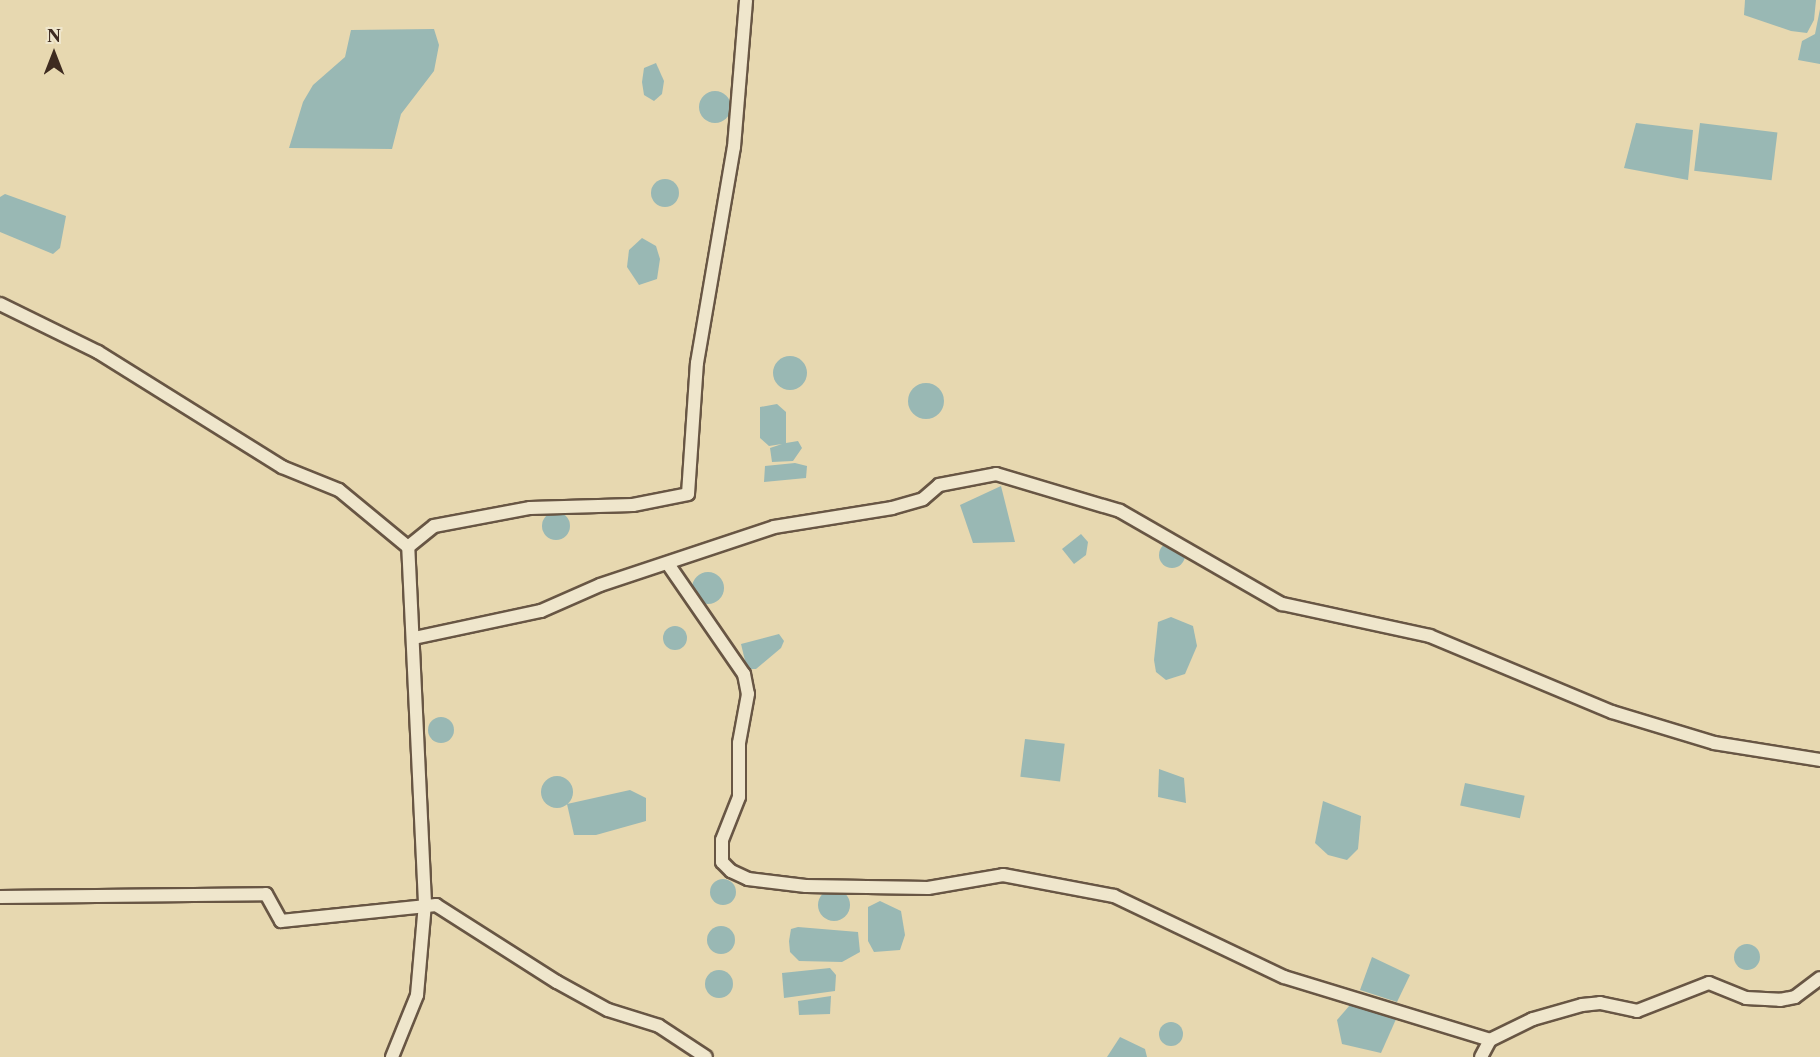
<!DOCTYPE html>
<html>
<head>
<meta charset="utf-8">
<style>
	body { margin:0 }
	#map { position:relative; width:1820px; height:1057px; overflow:hidden; background:#e7d8b0; font-family:"Libre Caslon Text",serif }
	div>[style] { position:absolute }
	.water>* { inset:0; background:#99b8b4; transform-origin:0 0 }
	.round { border-radius:50% }
	.roads { filter:drop-shadow(2px 0 #685644) drop-shadow(-2px 0 #685644) drop-shadow(0 2px #685644) drop-shadow(0 -2px #685644) }
	.minor>* { height:12px; margin:-6px; padding:0 6px; transform-origin:6px; border-radius:6px; background:#efe6cc }
	span { translate:-50% -50%; white-space:nowrap; text-align:center; line-height:1.15; -webkit-text-stroke:5px #efe6cc; paint-order:stroke }
	.north { position:absolute; left:24px; top:24px; width:60px; height:60px; -webkit-text-stroke:4px #efe6cc; paint-order:stroke; rotate:0deg; font-size:16px; font-weight:700; line-height:24px; text-align:center; color:#3e2b20 }
	.north::after { content:''; display:block; margin:auto; width:21px; height:27px; background:#3e2b20; clip-path:polygon(50% 0,100% 100%,50% 72%,0 100%) }
</style>
</head>
<body>
<div id="map">
	<div class="water">
		<i style="clip-path:polygon(1745px 0,1816px 0,1814px 20px,1807px 33px,1791px 31px,1744px 15px)"></i>
		<i style="clip-path:polygon(1820px 9px,1820px 64px,1798px 60px,1802px 41px,1815px 34px)"></i>
		<i style="clip-path:polygon(434px 29px,439px 45px,434px 71px,401px 114px,392px 149px,289px 148px,303px 102px,313px 85px,345px 57px,351px 30px)"></i>
		<i style="clip-path:polygon(656px 63px,664px 81px,662px 94px,654px 101px,644px 95px,642px 82px,644px 68px)"></i>
		<i class="round" style="left:699px;top:91px;width:32px;height:32px"></i>
		<i style="clip-path:polygon(1636px 123px,1693px 130px,1688px 180px,1624px 168px)"></i>
		<i style="left:1700px;top:123px;width:78px;height:48px;rotate:7deg"></i>
		<i class="round" style="left:651px;top:179px;width:28px;height:28px"></i>
		<i style="clip-path:polygon(5px 194px,66px 216px,60px 248px,53px 254px,0 232px,0 197px)"></i>
		<i style="clip-path:polygon(642px 238px,656px 246px,660px 259px,657px 279px,639px 285px,627px 267px,629px 250px)"></i>
		<i class="round" style="left:773px;top:356px;width:34px;height:34px"></i>
		<i class="round" style="left:908px;top:383px;width:36px;height:36px"></i>
		<i style="clip-path:polygon(777px 404px,786px 412px,786px 443px,798px 441px,802px 448px,793px 461px,772px 462px,770px 448px,782px 444px,769px 446px,760px 438px,760px 407px)"></i>
		<i style="clip-path:polygon(795px 463px,807px 466px,806px 478px,764px 482px,765px 466px)"></i>
		<i style="clip-path:polygon(1001px 486px,1015px 542px,973px 543px,960px 505px)"></i>
		<i class="round" style="left:542px;top:512px;width:28px;height:28px"></i>
		<i style="clip-path:polygon(1081px 534px,1088px 542px,1086px 555px,1074px 564px,1062px 549px)"></i>
		<i class="round" style="left:1159px;top:542px;width:26px;height:26px"></i>
		<i class="round" style="left:692px;top:572px;width:32px;height:32px"></i>
		<i style="clip-path:polygon(1171px 617px,1193px 626px,1197px 646px,1185px 674px,1166px 680px,1156px 672px,1154px 660px,1158px 622px)"></i>
		<i class="round" style="left:663px;top:626px;width:24px;height:24px"></i>
		<i style="clip-path:polygon(779px 634px,784px 641px,781px 648px,756px 669px,747px 669px,741px 644px)"></i>
		<i class="round" style="left:428px;top:717px;width:26px;height:26px"></i>
		<i style="left:1025px;top:739px;width:40px;height:38px;rotate:7deg"></i>
		<i style="clip-path:polygon(1159px 769px,1184px 778px,1186px 803px,1158px 797px)"></i>
		<i class="round" style="left:541px;top:776px;width:32px;height:32px"></i>
		<i style="left:1465px;top:783px;width:61px;height:23px;rotate:12deg"></i>
		<i style="clip-path:polygon(630px 790px,646px 798px,646px 821px,596px 835px,574px 835px,567px 804px)"></i>
		<i style="clip-path:polygon(1323px 801px,1361px 816px,1358px 849px,1347px 860px,1328px 855px,1315px 843px)"></i>
		<i class="round" style="left:710px;top:879px;width:26px;height:26px"></i>
		<i class="round" style="left:818px;top:889px;width:32px;height:32px"></i>
		<i style="clip-path:polygon(880px 901px,901px 911px,905px 935px,900px 950px,874px 952px,868px 941px,868px 907px)"></i>
		<i class="round" style="left:707px;top:926px;width:28px;height:28px"></i>
		<i style="clip-path:polygon(798px 927px,858px 932px,860px 952px,842px 962px,799px 961px,790px 952px,789px 941px,791px 929px)"></i>
		<i class="round" style="left:1734px;top:944px;width:26px;height:26px"></i>
		<i style="clip-path:polygon(1372px 957px,1410px 975px,1397px 1002px,1360px 990px)"></i>
		<i style="clip-path:polygon(830px 968px,836px 975px,835px 991px,784px 998px,782px 973px)"></i>
		<i class="round" style="left:705px;top:970px;width:28px;height:28px"></i>
		<i style="clip-path:polygon(831px 996px,830px 1014px,799px 1015px,798px 1001px)"></i>
		<i style="clip-path:polygon(1350px 1005px,1397px 1017px,1381px 1053px,1342px 1044px,1337px 1020px)"></i>
		<i class="round" style="left:1159px;top:1022px;width:24px;height:24px"></i>
		<i style="clip-path:polygon(1120px 1037px,1145px 1049px,1147px 1057px,1107px 1057px)"></i>
	</div>
	<div class="roads">
		<div class="minor">
			<i style="left:0;top:304px;width:109px;rotate:26.1deg"></i>
			<i style="left:98px;top:352px;width:217px;rotate:32deg"></i>
			<i style="left:282px;top:467px;width:61px;rotate:22deg"></i>
			<i style="left:339px;top:490px;width:89px;rotate:39.6deg"></i>
			<i style="left:668px;top:564px;width:134px;rotate:55.4deg"></i>
			<i style="left:744px;top:674px;width:20px;rotate:79deg"></i>
			<i style="left:748px;top:694px;width:50px;rotate:100.4deg"></i>
			<i style="left:739px;top:743px;width:54px;rotate:90deg"></i>
			<i style="left:739px;top:797px;width:46px;rotate:111.6deg"></i>
			<i style="left:722px;top:840px;width:22px;rotate:90deg"></i>
			<i style="left:722px;top:862px;width:13px;rotate:45deg"></i>
			<i style="left:731px;top:871px;width:19px;rotate:25deg"></i>
			<i style="left:748px;top:879px;width:58px;rotate:6.9deg"></i>
			<i style="left:806px;top:886px;width:122px;rotate:0.9deg"></i>
			<i style="left:928px;top:888px;width:76px;rotate:-9.8deg"></i>
			<i style="left:1003px;top:875px;width:113px;rotate:10.7deg"></i>
			<i style="left:1114px;top:896px;width:188px;rotate:25.5deg"></i>
			<i style="left:1284px;top:977px;width:215px;rotate:17deg"></i>
			<i style="left:414px;top:638px;width:130px;rotate:-12deg"></i>
			<i style="left:541px;top:611px;width:64px;rotate:-23.8deg"></i>
			<i style="left:600px;top:585px;width:183px;rotate:-18.4deg"></i>
			<i style="left:774px;top:527px;width:120px;rotate:-9.1deg"></i>
			<i style="left:892px;top:508px;width:32px;rotate:-16deg"></i>
			<i style="left:923px;top:499px;width:21px;rotate:-41deg"></i>
			<i style="left:939px;top:485px;width:58px;rotate:-10.9deg"></i>
			<i style="left:996px;top:474px;width:129px;rotate:16.6deg"></i>
			<i style="left:1120px;top:511px;width:187px;rotate:29.9deg"></i>
			<i style="left:1282px;top:604px;width:151px;rotate:12.2deg"></i>
			<i style="left:1430px;top:636px;width:197px;rotate:22.7deg"></i>
			<i style="left:1612px;top:712px;width:107px;rotate:16.9deg"></i>
			<i style="left:1714px;top:743px;width:107px;rotate:9.1deg"></i>
			<i style="left:0;top:897px;width:266px;rotate:-0.6deg"></i>
			<i style="left:266px;top:894px;width:31px;rotate:61deg"></i>
			<i style="left:281px;top:921px;width:156px;rotate:-5.9deg"></i>
			<i style="left:436px;top:905px;width:143px;rotate:32.5deg"></i>
			<i style="left:557px;top:982px;width:58px;rotate:28.8deg"></i>
			<i style="left:608px;top:1010px;width:53px;rotate:17.4deg"></i>
			<i style="left:659px;top:1026px;width:56px;rotate:33.4deg"></i>
			<i style="left:392px;top:1057px;width:67px;rotate:-68deg"></i>
			<i style="left:417px;top:995px;width:92px;rotate:-85deg"></i>
			<i style="left:425px;top:903px;width:356px;rotate:-92.7deg"></i>
			<i style="left:408px;top:547px;width:33px;rotate:-39deg"></i>
			<i style="left:434px;top:526px;width:98px;rotate:-10.6deg"></i>
			<i style="left:530px;top:508px;width:103px;rotate:-1.7deg"></i>
			<i style="left:633px;top:505px;width:56px;rotate:-11.3deg"></i>
			<i style="left:688px;top:494px;width:131px;rotate:-86.1deg"></i>
			<i style="left:697px;top:363px;width:219px;rotate:-80.3deg"></i>
			<i style="left:734px;top:147px;width:147px;rotate:-85.3deg"></i>
			<i style="left:1481px;top:1057px;width:19px;rotate:-62deg"></i>
			<i style="left:1490px;top:1040px;width:48px;rotate:-26deg"></i>
			<i style="left:1533px;top:1019px;width:51px;rotate:-15.9deg"></i>
			<i style="left:1582px;top:1005px;width:18px;rotate:-6deg"></i>
			<i style="left:1600px;top:1003px;width:38px;rotate:12deg"></i>
			<i style="left:1637px;top:1011px;width:77px;rotate:-21.3deg"></i>
			<i style="left:1709px;top:983px;width:40px;rotate:22deg"></i>
			<i style="left:1746px;top:998px;width:34px;rotate:3deg"></i>
			<i style="left:1780px;top:1000px;width:15px;rotate:-11deg"></i>
			<i style="left:1795px;top:997px;width:31px;rotate:-37deg"></i>
		</div>
	</div>
	<div class="north">N</div>
</div>
</body>
</html>
